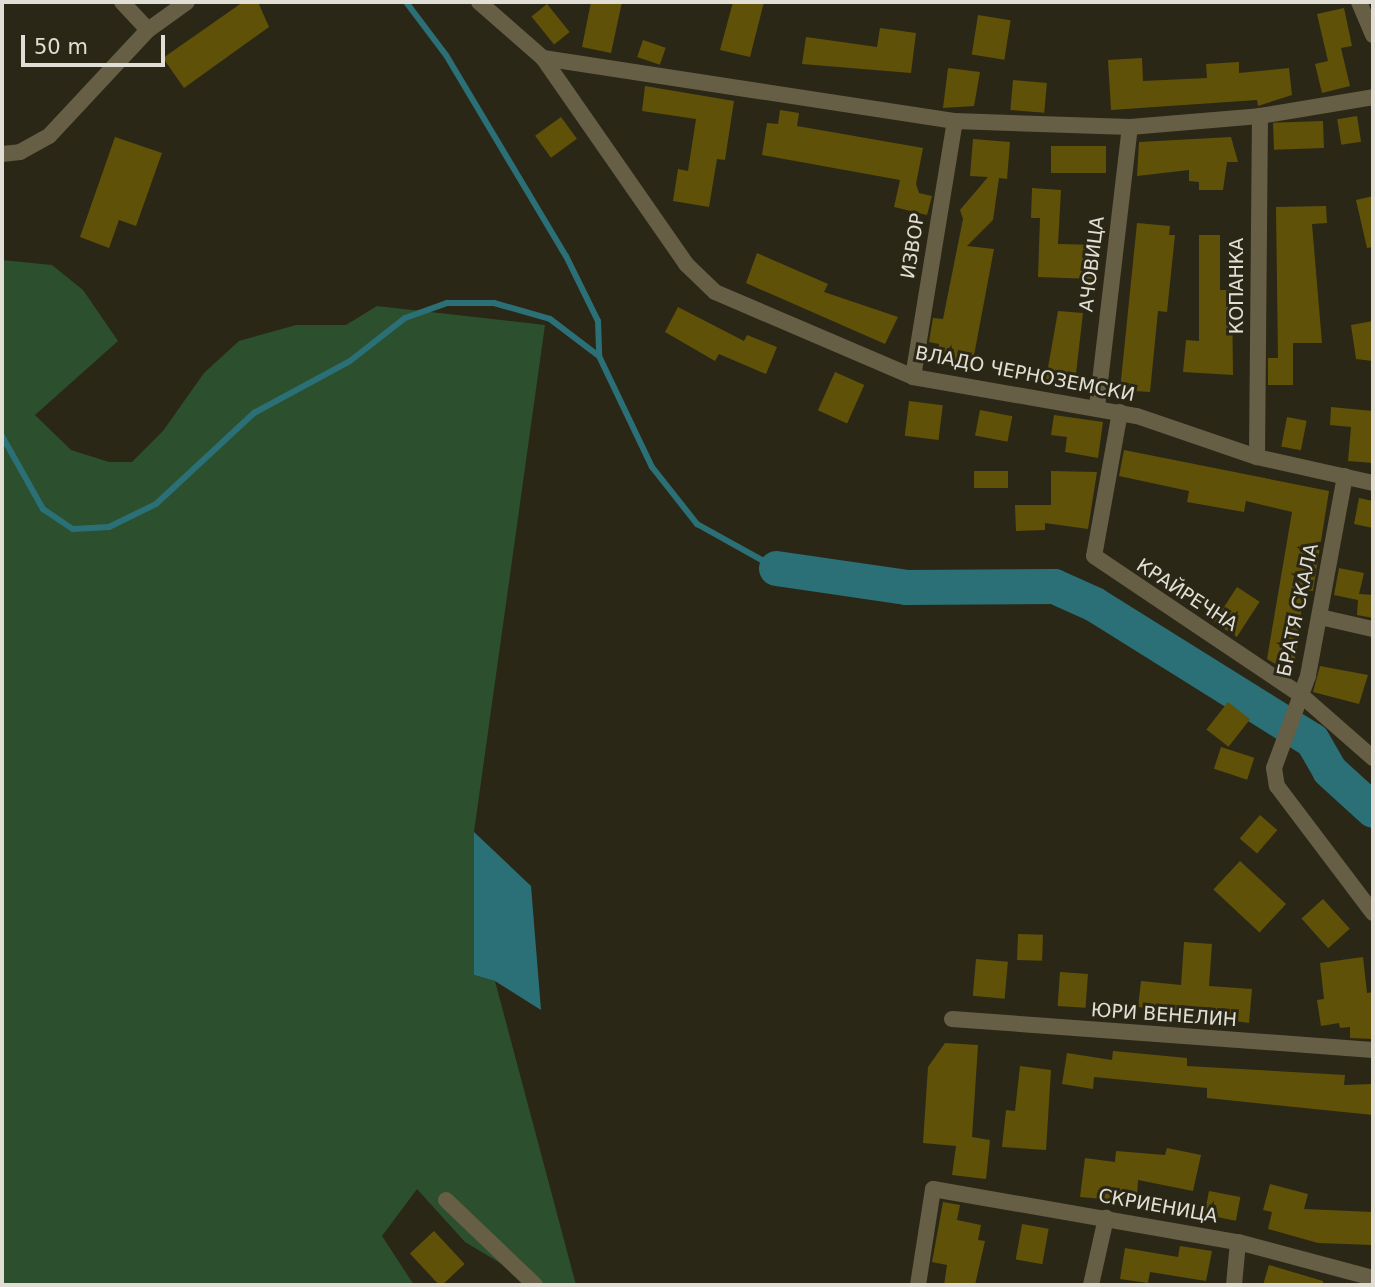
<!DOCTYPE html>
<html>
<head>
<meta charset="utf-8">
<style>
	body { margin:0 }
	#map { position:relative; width:1375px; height:1287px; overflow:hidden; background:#2b2716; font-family:"DejaVu Sans",sans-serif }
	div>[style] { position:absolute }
	.green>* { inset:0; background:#2c4f2d }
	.water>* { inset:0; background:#2a7076 }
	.stream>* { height:6px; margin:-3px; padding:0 3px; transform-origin:3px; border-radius:3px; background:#2a7076 }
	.river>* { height:35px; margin:-17.5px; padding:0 17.5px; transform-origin:17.5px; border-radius:17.5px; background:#2a7076 }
	.building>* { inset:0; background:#605108; transform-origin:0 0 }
	.street>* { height:16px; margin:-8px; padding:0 8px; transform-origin:8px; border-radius:8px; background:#665f46 }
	span { translate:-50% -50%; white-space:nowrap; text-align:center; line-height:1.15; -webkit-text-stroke:6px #2b2716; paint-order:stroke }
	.street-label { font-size:19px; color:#e1dfd5 }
	.frame { position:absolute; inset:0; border:4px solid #e1dfd5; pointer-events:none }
	.scale { position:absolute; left:21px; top:35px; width:144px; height:32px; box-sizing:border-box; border:4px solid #e1dfd5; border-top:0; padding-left:9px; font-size:21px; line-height:24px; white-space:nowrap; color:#e1dfd5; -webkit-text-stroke:5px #2b2716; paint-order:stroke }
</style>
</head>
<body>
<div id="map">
	<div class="green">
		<i style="clip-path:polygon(2px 260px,52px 265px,83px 290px,118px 341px,35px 415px,71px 450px,109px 462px,132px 462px,163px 431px,204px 373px,239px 341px,296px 325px,346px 325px,377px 306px,545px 325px,474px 832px,474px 975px,495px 981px,576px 1285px,537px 1285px,465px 1242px,417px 1189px,382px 1236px,414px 1285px,2px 1285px)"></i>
	</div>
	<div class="water">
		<i style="clip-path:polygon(474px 832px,531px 886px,541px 1010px,495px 981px,474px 975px)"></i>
	</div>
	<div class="stream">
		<i style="left:406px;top:2px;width:66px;rotate:53deg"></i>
		<i style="left:446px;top:55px;width:234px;rotate:59.2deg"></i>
		<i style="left:566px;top:256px;width:72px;rotate:63.8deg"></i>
		<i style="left:598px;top:321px;width:35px;rotate:88deg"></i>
		<i style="left:2px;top:436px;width:84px;rotate:60.7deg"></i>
		<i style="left:43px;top:509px;width:36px;rotate:34deg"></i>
		<i style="left:73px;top:529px;width:36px;rotate:-3deg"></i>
		<i style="left:109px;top:527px;width:52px;rotate:-26.1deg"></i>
		<i style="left:156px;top:504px;width:134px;rotate:-42.9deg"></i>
		<i style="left:254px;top:413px;width:109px;rotate:-28.4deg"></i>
		<i style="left:350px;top:361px;width:70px;rotate:-38deg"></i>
		<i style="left:405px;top:318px;width:45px;rotate:-19.7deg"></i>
		<i style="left:447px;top:303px;width:47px"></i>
		<i style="left:494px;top:303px;width:58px;rotate:15.9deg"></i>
		<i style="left:550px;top:319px;width:61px;rotate:37.1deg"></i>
		<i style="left:599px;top:356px;width:123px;rotate:64.5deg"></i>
		<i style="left:652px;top:467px;width:73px;rotate:51.7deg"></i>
		<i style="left:697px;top:524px;width:90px;rotate:29.1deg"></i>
	</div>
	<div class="river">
		<i style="left:776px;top:568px;width:131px;rotate:8.3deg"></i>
		<i style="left:906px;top:587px;width:148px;rotate:-0.4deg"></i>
		<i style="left:1054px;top:586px;width:44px;rotate:24.2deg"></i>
		<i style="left:1094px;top:604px;width:257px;rotate:32deg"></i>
		<i style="left:1312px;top:740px;width:34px;rotate:60deg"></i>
		<i style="left:1329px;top:770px;width:59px;rotate:42.3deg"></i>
	</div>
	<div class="building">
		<i style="clip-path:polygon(243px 2px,258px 2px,269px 27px,184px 88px,163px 58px)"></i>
		<i style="clip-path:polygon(591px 2px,622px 2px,611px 53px,582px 47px)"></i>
		<i style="clip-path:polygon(733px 2px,764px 2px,750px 57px,720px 50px)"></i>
		<i style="left:547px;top:4px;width:36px;height:20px;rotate:51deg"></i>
		<i style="clip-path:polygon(1344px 8px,1352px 46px,1341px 48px,1350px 86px,1322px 93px,1315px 64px,1328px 61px,1317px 14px)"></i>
		<i style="left:978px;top:15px;width:33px;height:40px;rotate:9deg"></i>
		<i style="clip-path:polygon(880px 28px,916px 33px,911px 73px,802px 64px,806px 37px,877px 47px)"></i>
		<i style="left:643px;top:40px;width:24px;height:18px;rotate:19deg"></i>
		<i style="clip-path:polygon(1142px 58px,1143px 81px,1207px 78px,1206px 64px,1239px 62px,1239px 73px,1289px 68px,1292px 95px,1258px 106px,1257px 100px,1111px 110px,1108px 60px)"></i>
		<i style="clip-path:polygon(948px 68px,980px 72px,974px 106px,943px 108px)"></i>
		<i style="left:1013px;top:80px;width:34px;height:30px;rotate:5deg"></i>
		<i style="clip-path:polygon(645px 86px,734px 101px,725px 160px,717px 159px,709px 207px,673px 201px,678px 169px,688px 171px,696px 119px,642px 111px)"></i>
		<i style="clip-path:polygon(780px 110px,799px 113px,797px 126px,923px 148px,916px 184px,919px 193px,932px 196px,927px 215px,894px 207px,900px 180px,762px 155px,767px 123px,778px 124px)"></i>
		<i style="left:1357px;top:116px;width:26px;height:20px;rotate:81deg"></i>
		<i style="left:561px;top:117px;width:27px;height:32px;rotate:54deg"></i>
		<i style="left:1323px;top:121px;width:27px;height:50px;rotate:88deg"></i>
		<i style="clip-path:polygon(115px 137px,162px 153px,136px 226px,119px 220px,109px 248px,80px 237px)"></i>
		<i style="clip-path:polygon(1231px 137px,1238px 162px,1227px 162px,1223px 190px,1199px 190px,1199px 182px,1189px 181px,1189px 170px,1137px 176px,1139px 142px)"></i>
		<i style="clip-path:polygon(973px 139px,1010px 142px,1007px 179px,999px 178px,993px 220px,967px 246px,994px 249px,972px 366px,937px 361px,939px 344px,929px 342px,933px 318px,943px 319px,963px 219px,960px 210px,988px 177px,970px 176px)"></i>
		<i style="left:1051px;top:146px;width:55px;height:27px"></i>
		<i style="clip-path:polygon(1032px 188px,1061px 190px,1058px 244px,1100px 245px,1093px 279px,1038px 277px,1040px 218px,1031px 218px)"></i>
		<i style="clip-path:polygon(1373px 196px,1373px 247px,1367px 248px,1356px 200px)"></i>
		<i style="clip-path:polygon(1326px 206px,1327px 223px,1312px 224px,1322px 343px,1293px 343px,1293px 385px,1268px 385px,1268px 358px,1278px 358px,1276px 207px)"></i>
		<i style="clip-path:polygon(1137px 223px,1170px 226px,1169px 235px,1175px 235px,1167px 312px,1158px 311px,1150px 392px,1120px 390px)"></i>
		<i style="clip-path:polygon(1199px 235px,1220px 235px,1220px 290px,1232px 290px,1233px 375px,1183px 372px,1186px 340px,1199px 341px)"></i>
		<i style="clip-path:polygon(757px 253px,828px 284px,824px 292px,898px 317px,885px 344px,746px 283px)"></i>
		<i style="clip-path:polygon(678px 307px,744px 341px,747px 335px,777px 347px,766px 374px,719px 354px,715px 361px,665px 332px)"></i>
		<i style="clip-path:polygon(1058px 311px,1083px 313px,1075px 382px,1046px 379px)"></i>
		<i style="clip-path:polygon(1373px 321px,1373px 361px,1356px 359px,1351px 325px)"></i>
		<i style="left:835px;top:372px;width:32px;height:42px;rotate:24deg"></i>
		<i style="left:909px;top:401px;width:34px;height:35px;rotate:7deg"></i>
		<i style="clip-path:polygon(1331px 407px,1373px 411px,1373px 463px,1348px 461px,1351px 427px,1330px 425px)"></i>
		<i style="left:980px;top:410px;width:33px;height:26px;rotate:11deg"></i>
		<i style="clip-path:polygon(1054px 415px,1103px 422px,1098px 458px,1065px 452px,1067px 437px,1051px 435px)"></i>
		<i style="left:1287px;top:417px;width:20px;height:30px;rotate:11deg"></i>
		<i style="clip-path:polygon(1124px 450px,1329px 491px,1313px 591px,1304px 590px,1293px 675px,1267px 659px,1292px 512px,1246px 501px,1244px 512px,1187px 502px,1189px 491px,1119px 476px)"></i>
		<i style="left:974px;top:471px;width:34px;height:17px"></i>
		<i style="clip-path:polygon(1051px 471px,1097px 472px,1088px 529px,1045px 523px,1045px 530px,1016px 531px,1015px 505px,1051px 505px)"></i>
		<i style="clip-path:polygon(1359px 498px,1373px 501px,1373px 528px,1354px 524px)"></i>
		<i style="clip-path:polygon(1339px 568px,1364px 573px,1359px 594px,1373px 595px,1373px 618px,1357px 615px,1358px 600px,1334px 595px)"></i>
		<i style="left:1237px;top:587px;width:27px;height:42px;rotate:33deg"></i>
		<i style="clip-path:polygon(1320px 666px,1368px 675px,1359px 704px,1313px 692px)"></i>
		<i style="left:1228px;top:702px;width:28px;height:35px;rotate:38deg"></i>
		<i style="left:1221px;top:747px;width:35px;height:23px;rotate:18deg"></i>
		<i style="left:1260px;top:815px;width:23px;height:31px;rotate:41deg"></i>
		<i style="left:1240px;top:861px;width:63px;height:39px;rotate:43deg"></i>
		<i style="left:1323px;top:899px;width:40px;height:29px;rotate:48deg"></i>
		<i style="left:1018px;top:934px;width:25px;height:26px;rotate:2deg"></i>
		<i style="clip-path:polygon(1184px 942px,1212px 944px,1209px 986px,1252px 989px,1249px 1023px,1138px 1007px,1141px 981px,1181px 985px)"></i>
		<i style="clip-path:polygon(1363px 957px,1367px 993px,1373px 992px,1373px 1039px,1350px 1038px,1350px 1027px,1340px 1028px,1339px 1023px,1321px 1026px,1317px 1000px,1324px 999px,1320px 963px)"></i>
		<i style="left:976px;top:959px;width:32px;height:37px;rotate:5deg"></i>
		<i style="left:1060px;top:972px;width:28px;height:34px;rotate:4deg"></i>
		<i style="clip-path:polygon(945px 1043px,978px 1045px,972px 1137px,990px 1140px,986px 1179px,952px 1175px,956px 1146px,923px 1143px,928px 1067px)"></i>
		<i style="clip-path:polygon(1113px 1051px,1187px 1058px,1187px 1066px,1345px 1075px,1344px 1085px,1373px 1084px,1373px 1115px,1207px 1098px,1207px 1088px,1094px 1077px,1093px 1089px,1062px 1084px,1067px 1053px,1112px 1060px)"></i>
		<i style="clip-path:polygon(1020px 1066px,1051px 1070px,1046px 1150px,1002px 1147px,1006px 1110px,1015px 1111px)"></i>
		<i style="clip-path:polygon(1167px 1148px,1201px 1155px,1193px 1191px,1138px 1180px,1137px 1202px,1080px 1197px,1085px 1158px,1115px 1162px,1116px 1151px,1165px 1155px)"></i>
		<i style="clip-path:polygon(1270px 1184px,1308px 1194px,1304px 1209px,1373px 1212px,1373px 1245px,1318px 1243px,1268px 1229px,1272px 1212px,1263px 1210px)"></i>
		<i style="left:1209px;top:1191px;width:32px;height:24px;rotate:11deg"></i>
		<i style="clip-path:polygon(943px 1202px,960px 1205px,957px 1220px,981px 1225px,978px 1240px,985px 1241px,975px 1285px,944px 1285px,947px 1265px,932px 1262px)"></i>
		<i style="left:1022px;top:1224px;width:27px;height:36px;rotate:10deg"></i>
		<i style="left:434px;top:1231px;width:45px;height:33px;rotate:47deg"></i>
		<i style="clip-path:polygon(1180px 1246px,1212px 1251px,1206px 1281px,1150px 1272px,1148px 1283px,1120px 1279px,1125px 1248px,1178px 1257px)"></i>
		<i style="clip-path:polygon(1269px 1265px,1323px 1281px,1323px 1285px,1263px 1285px)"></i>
	</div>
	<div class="street">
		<i style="left:122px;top:2px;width:38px;rotate:47deg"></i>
		<i style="left:479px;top:2px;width:85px;rotate:41.2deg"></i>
		<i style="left:543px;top:58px;width:417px;rotate:8.7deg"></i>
		<i style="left:955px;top:121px;width:175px;rotate:2deg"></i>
		<i style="left:1130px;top:127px;width:130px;rotate:-4.8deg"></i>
		<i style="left:1260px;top:116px;width:115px;rotate:-9.5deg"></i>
		<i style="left:1359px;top:2px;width:36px;rotate:67deg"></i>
		<i style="left:543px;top:58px;width:251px;rotate:55.2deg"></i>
		<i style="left:686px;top:264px;width:40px;rotate:44deg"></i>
		<i style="left:715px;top:292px;width:215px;rotate:23.2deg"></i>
		<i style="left:913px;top:377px;width:227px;rotate:9.9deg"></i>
		<i style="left:1137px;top:416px;width:127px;rotate:18.9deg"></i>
		<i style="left:1257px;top:457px;width:119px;rotate:12.6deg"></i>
		<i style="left:2px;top:154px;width:18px;rotate:-6deg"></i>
		<i style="left:20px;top:152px;width:33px;rotate:-29deg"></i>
		<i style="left:49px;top:136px;width:145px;rotate:-47deg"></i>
		<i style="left:148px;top:30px;width:48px;rotate:-35.7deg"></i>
		<i style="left:913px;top:377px;width:259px;rotate:-80.7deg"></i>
		<i style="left:1097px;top:407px;width:282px;rotate:-83.3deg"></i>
		<i style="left:1120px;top:412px;width:146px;rotate:100.2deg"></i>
		<i style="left:1094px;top:556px;width:249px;rotate:33.9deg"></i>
		<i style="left:1301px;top:695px;width:96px;rotate:41.2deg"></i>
		<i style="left:1257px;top:457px;width:341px;rotate:-89.5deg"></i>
		<i style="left:1345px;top:476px;width:203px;rotate:100.5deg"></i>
		<i style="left:1308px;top:676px;width:98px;rotate:110.3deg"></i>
		<i style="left:1274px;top:768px;width:18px;rotate:81deg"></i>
		<i style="left:1277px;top:786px;width:159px;rotate:52.9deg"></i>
		<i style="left:1320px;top:617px;width:54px;rotate:12.8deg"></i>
		<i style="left:952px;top:1019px;width:422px;rotate:4.2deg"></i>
		<i style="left:446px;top:1200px;width:123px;rotate:43.7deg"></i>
		<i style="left:918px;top:1285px;width:97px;rotate:-81.1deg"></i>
		<i style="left:933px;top:1189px;width:310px;rotate:9.9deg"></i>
		<i style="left:1238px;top:1242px;width:140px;rotate:14.9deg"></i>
		<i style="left:1091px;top:1285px;width:69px;rotate:-77.4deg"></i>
		<i style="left:1234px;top:1285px;width:43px;rotate:-84.7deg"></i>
	</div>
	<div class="street-label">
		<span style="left:913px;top:246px;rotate:-81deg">ИЗВОР</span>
		<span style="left:1092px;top:264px;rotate:-83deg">АЧОВИЦА</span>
		<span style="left:1237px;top:286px;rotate:-90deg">КОПАНКА</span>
		<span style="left:1025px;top:374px;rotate:11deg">ВЛАДО ЧЕРНОЗЕМСКИ</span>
		<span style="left:1187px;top:595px;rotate:33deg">КРАЙРЕЧНА</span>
		<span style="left:1298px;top:610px;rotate:-78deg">БРАТЯ СКАЛА</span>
		<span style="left:1164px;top:1015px;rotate:4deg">ЮРИ ВЕНЕЛИН</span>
		<span style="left:1158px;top:1206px;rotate:10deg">СКРИЕНИЦА</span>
	</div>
	<div class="frame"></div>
	<div class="scale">50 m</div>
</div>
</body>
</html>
